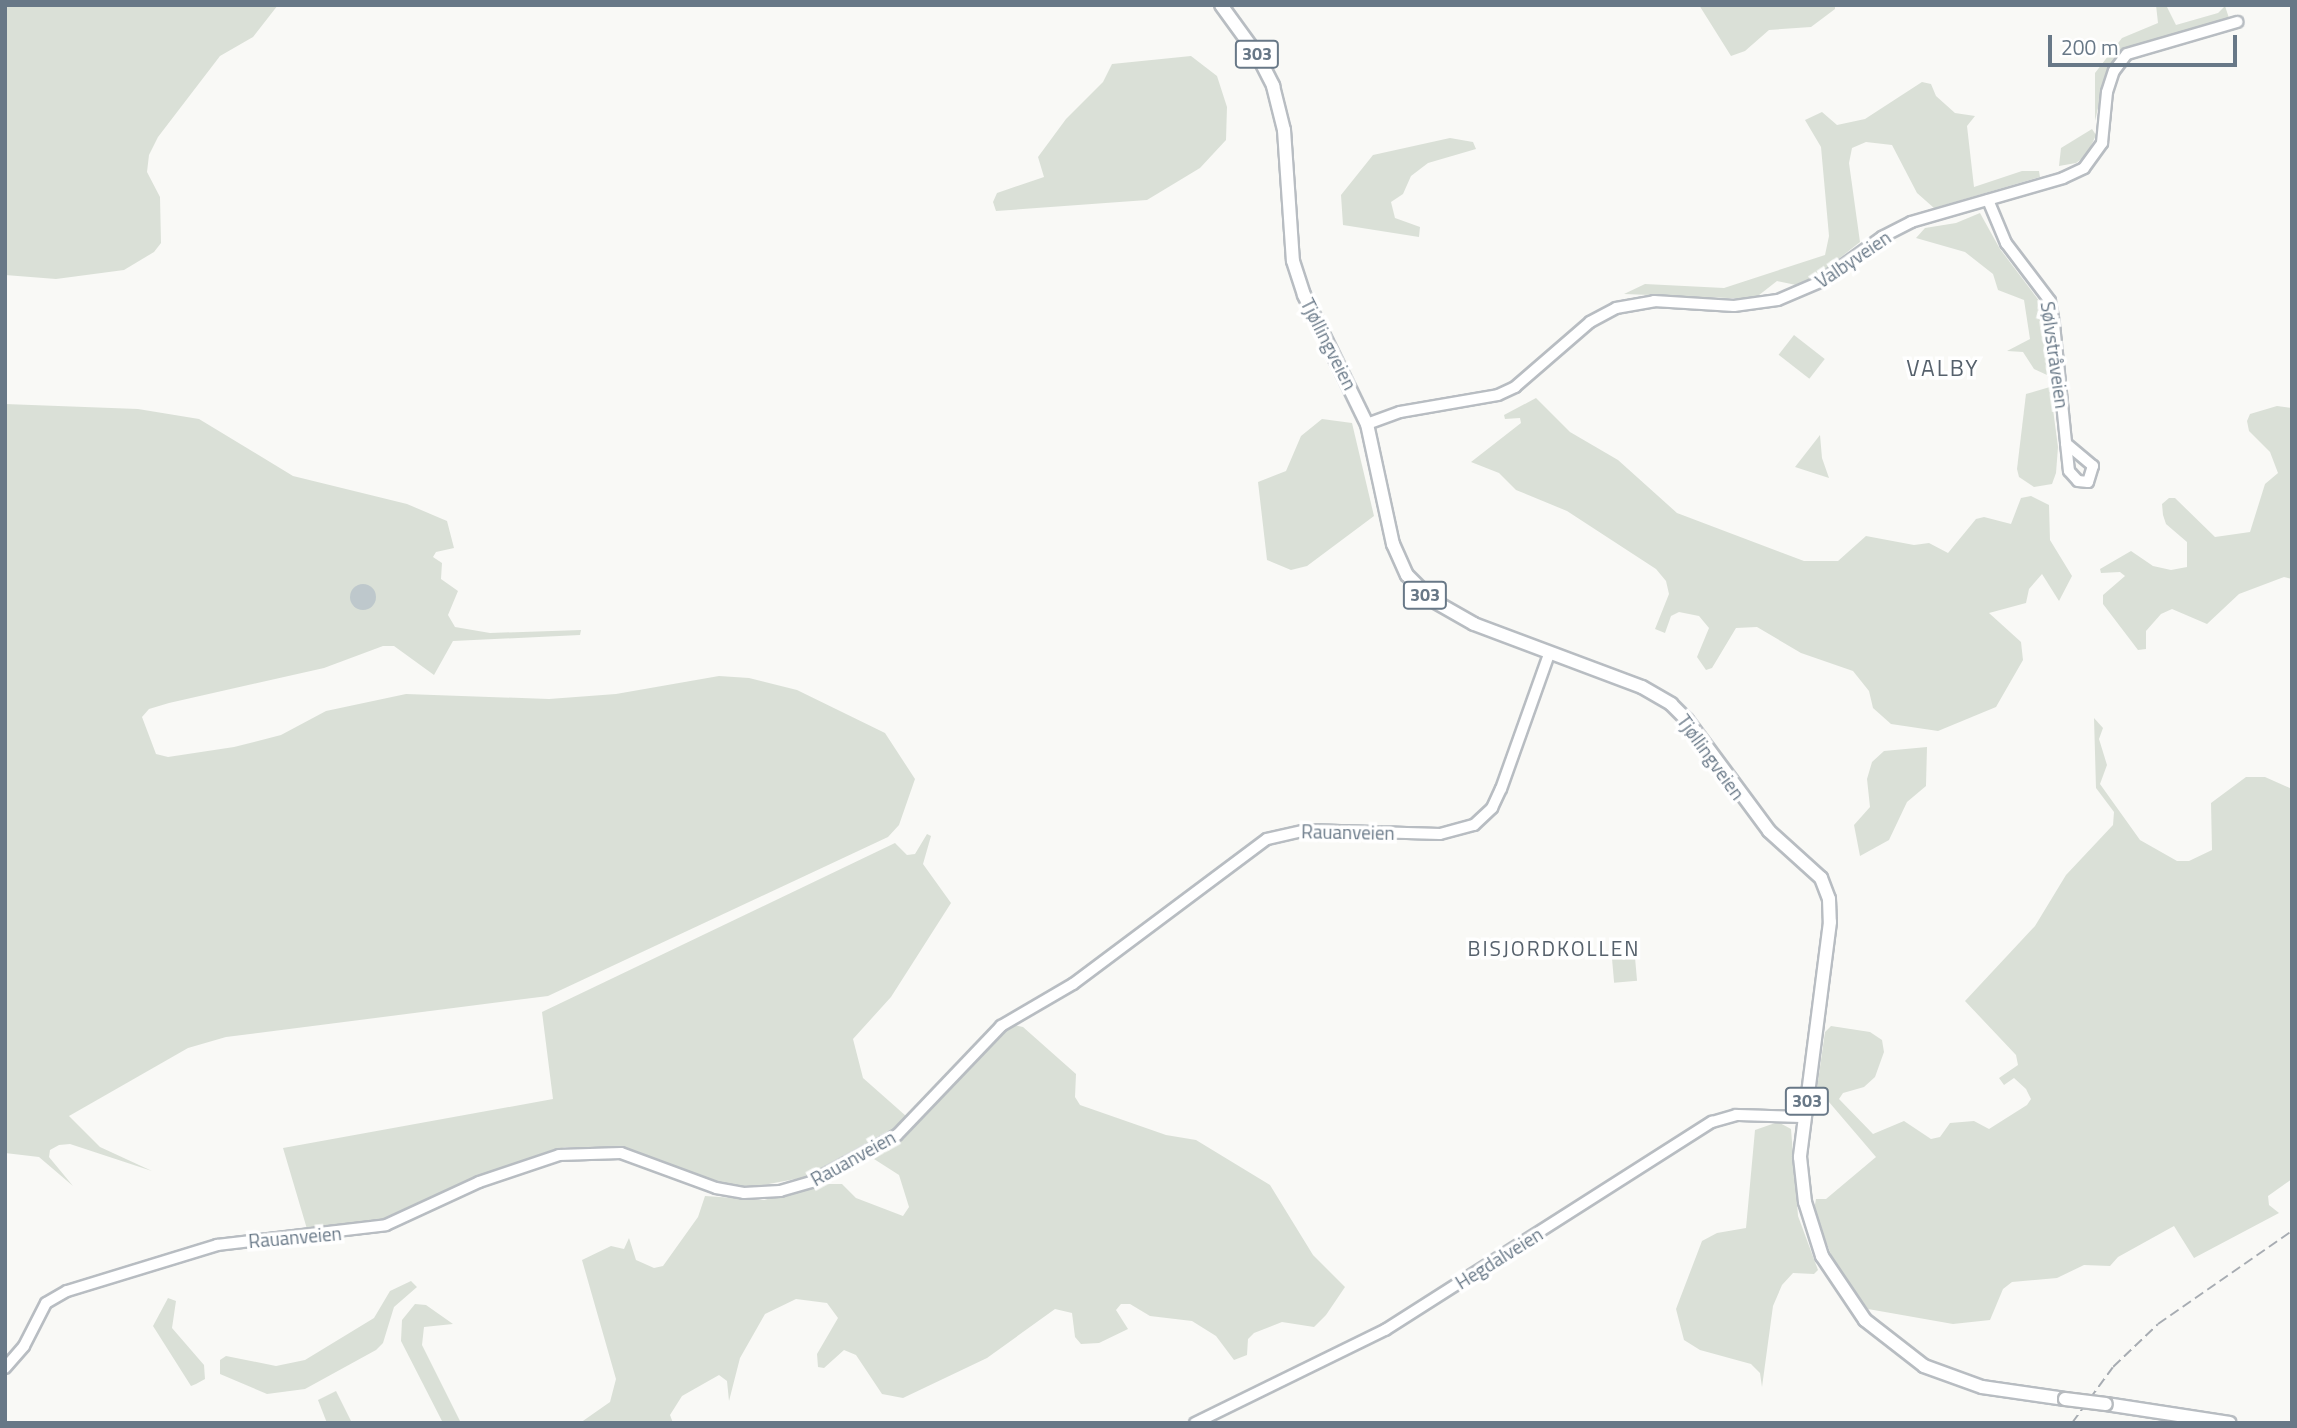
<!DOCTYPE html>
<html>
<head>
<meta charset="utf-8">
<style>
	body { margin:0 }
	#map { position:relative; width:2297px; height:1428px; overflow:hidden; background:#f9f9f6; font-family:"Titillium Web",sans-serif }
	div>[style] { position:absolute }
	.green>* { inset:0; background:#dae0d7; transform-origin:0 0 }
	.water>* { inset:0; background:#bec8cc }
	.round { border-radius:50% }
	.roads { filter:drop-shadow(2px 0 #b8bdc2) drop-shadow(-2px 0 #b8bdc2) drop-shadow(0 2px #b8bdc2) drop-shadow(0 -2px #b8bdc2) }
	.secondary>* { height:10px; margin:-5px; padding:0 5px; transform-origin:5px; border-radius:5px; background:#fff }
	.primary>* { height:12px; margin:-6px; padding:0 6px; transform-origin:6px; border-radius:6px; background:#fff }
	.rail>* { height:2px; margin-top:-1px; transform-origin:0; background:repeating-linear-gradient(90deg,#a7acb2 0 10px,transparent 0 15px) }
	.bridges { filter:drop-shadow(2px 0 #b7bbbf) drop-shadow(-2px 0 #b7bbbf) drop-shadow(0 2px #b7bbbf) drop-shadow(0 -2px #b7bbbf) }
	.primary-bridge>* { height:12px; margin:-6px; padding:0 6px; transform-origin:6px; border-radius:6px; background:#fff }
	span { translate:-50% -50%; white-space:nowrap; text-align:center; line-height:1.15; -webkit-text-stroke:7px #fff; paint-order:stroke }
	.shield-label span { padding:2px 5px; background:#fff; border:2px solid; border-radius:5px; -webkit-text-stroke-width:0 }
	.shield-label { font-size:18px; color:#687887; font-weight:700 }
	.street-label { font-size:19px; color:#687887 }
	.neighbourhood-label { font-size:21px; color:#56616c; letter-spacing:2px }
	.quarter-label { font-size:23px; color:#56616c; letter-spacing:2px }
	.frame { position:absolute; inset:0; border:7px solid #687887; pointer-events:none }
	.scale { position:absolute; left:2048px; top:35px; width:189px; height:32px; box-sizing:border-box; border:4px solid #687887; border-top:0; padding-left:9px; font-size:21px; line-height:24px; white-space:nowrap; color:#687887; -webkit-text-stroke:5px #fff; paint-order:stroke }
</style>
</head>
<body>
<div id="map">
	<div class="green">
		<i style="clip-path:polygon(5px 5px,278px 5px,253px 37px,220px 56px,158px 137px,149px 155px,147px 172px,160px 197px,161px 243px,154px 252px,124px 270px,56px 279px,5px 275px)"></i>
		<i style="clip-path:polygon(1699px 5px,1835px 5px,1835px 9px,1811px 27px,1769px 30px,1745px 51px,1731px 56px)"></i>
		<i style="clip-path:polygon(2156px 5px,2166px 5px,2176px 25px,2218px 13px,2225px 6px,2229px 18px,2128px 49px,2106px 74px,2095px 121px,2095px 73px,2122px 38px,2158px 23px)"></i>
		<i style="clip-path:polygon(1191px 56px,1217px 76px,1227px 107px,1226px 140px,1200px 168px,1147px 200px,996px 211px,993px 202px,997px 193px,1044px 177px,1038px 157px,1066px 119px,1103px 82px,1112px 64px)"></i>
		<i style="clip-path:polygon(1922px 82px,1931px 84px,1936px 96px,1955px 113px,1975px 116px,1967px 126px,1974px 187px,2022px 171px,2039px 171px,2040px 177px,1934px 208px,1917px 193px,1892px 145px,1866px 142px,1852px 148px,1849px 163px,1860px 242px,1812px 280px,1801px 286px,1777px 281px,1754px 299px,1624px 294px,1645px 284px,1724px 288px,1825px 255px,1829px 236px,1821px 147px,1805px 120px,1822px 112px,1837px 125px,1865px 119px)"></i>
		<i style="clip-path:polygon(2092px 129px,2096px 135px,2087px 155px,2076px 163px,2059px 166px,2061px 148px)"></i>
		<i style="clip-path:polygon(1450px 138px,1473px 142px,1476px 149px,1428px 163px,1411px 176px,1403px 194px,1391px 202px,1395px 218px,1420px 227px,1419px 237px,1343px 225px,1341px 195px,1373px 155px)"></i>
		<i style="clip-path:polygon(1980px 213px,2000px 249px,2043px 306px,2051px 366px,2047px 375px,2034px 369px,2023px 352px,2007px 351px,2030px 339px,2024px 300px,1998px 290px,1993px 274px,1965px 252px,1916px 238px,1925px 228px,1956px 223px)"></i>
		<i style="left:1794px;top:335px;width:39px;height:25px;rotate:38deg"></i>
		<i style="clip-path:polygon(2050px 387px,2058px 447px,2056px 473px,2052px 484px,2034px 487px,2019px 477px,2017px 469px,2026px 394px)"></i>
		<i style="clip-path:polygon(1536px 398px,1570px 432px,1618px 460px,1677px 513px,1804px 561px,1838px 561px,1866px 536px,1914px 545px,1929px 543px,1948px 553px,1976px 519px,1984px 517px,2011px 524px,2021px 498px,2031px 496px,2049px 505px,2050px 540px,2072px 576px,2059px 601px,2042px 574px,2029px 589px,2026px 603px,1989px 613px,2021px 642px,2023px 660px,1996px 707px,1938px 731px,1891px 724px,1873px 708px,1869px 691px,1853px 671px,1801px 653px,1757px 627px,1736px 628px,1712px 668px,1706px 670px,1697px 657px,1709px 628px,1699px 616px,1679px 612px,1671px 616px,1665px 633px,1655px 629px,1669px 594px,1666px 581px,1656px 569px,1567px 511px,1516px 490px,1499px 473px,1471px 462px,1521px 423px,1520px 418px,1505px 419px,1504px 415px)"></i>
		<i style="clip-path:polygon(5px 404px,138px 409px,199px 419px,293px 476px,407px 504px,447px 521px,454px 548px,436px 552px,433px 557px,442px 563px,441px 579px,458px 591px,448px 615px,455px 627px,490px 633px,581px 630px,580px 635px,453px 641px,434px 675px,394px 646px,383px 646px,324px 668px,169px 703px,149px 709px,142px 717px,156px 754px,168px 757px,234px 747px,281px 735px,326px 711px,406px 694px,549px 699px,616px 694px,719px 676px,749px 678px,797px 690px,885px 733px,915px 779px,899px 825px,888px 837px,548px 996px,226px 1037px,188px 1048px,69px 1116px,100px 1147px,152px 1171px,70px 1144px,59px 1145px,50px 1150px,49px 1157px,73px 1186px,39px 1157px,5px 1153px)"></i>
		<i style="clip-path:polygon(2277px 406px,2292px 408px,2292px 579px,2284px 577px,2239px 594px,2207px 624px,2172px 609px,2161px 614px,2146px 631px,2146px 649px,2138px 650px,2103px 604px,2103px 595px,2125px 576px,2120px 572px,2101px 573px,2100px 569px,2131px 551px,2153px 566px,2171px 570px,2187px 567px,2187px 542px,2166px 524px,2163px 515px,2162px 504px,2169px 498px,2175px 498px,2215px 537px,2250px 532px,2265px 484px,2278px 473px,2270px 452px,2249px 431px,2247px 421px,2250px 414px)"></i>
		<i style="clip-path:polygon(1322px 419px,1352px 423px,1374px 516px,1307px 566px,1291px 570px,1267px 560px,1258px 482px,1286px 471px,1301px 436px)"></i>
		<i style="clip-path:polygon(1820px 435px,1822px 458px,1829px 478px,1795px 467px)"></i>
		<i style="clip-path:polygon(2094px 718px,2103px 728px,2099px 739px,2107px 765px,2100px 784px,2140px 840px,2177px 861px,2189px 861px,2212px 850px,2211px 803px,2246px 777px,2265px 777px,2292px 789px,2292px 1179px,2268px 1196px,2269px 1205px,2279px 1213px,2194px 1258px,2174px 1226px,2118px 1257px,2110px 1266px,2084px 1265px,2057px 1278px,2012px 1282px,2003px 1289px,1990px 1320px,1953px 1324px,1868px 1309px,1835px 1265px,1814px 1210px,1816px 1199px,1826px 1199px,1876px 1157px,1817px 1088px,1825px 1032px,1831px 1026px,1870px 1032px,1882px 1040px,1884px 1052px,1875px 1077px,1864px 1087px,1843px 1093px,1839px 1099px,1873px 1134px,1904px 1121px,1931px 1139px,1940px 1137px,1950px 1123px,1974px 1121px,1989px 1129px,2027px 1105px,2031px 1099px,2026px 1089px,2014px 1078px,2004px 1085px,1999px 1078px,2018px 1065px,2016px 1055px,1965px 1001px,2035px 926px,2066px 875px,2113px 825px,2114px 812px,2096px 788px)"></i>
		<i style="clip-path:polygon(1927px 747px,1926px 786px,1907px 802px,1889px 840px,1860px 856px,1854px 825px,1870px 807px,1867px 779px,1872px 762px,1884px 751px)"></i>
		<i style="clip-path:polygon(927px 834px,931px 836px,923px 864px,951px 903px,891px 997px,853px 1039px,863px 1078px,906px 1116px,881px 1140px,806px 1177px,753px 1187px,728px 1185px,621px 1147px,565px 1147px,489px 1172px,390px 1219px,307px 1229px,283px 1148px,553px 1099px,542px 1012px,895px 843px,907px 855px,915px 854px)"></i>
		<i style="left:1634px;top:946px;width:35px;height:23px;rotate:85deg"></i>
		<i style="clip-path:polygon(1014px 1025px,1023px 1027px,1076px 1074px,1075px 1097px,1080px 1105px,1166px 1135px,1196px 1140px,1270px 1185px,1313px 1255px,1345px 1287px,1326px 1315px,1314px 1327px,1282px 1322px,1254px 1333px,1248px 1339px,1247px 1355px,1234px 1360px,1216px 1336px,1192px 1321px,1150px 1316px,1130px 1304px,1121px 1304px,1116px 1310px,1128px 1329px,1099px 1343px,1081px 1344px,1075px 1337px,1072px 1313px,1055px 1309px,987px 1358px,903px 1398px,882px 1394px,856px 1355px,844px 1350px,824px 1368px,818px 1367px,817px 1354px,838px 1318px,827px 1303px,796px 1299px,765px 1314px,740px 1358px,729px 1401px,727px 1381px,719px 1375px,682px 1396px,670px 1415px,673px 1423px,580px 1423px,610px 1402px,616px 1379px,582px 1260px,611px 1246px,624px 1249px,629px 1238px,636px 1260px,654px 1268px,663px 1266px,698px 1217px,705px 1196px,764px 1200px,821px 1184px,842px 1184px,856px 1198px,903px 1216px,909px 1207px,899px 1175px,874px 1159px,908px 1134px,980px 1054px)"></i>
		<i style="clip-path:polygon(1778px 1122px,1791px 1129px,1798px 1216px,1818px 1270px,1814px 1274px,1793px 1273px,1782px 1285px,1773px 1306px,1762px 1387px,1760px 1373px,1751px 1364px,1700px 1350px,1684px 1340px,1676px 1309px,1702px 1241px,1717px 1233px,1746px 1228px,1755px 1130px)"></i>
		<i style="clip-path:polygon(411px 1281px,417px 1287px,394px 1307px,383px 1343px,376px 1350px,305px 1389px,267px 1394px,220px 1374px,220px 1360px,226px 1356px,276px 1366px,305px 1360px,374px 1318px,390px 1291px)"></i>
		<i style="clip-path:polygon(168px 1298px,176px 1301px,172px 1328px,204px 1365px,205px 1379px,196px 1384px,191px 1386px,153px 1326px)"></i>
		<i style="clip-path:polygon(415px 1304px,426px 1305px,453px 1324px,424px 1327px,422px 1345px,461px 1423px,443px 1423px,401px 1341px,402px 1320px)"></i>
		<i style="clip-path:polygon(336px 1391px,352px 1423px,327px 1423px,318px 1400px)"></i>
	</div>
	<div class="water">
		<i class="round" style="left:350px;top:584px;width:26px;height:26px"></i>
	</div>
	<div class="roads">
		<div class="secondary">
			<i style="left:1988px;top:200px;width:47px;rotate:67.3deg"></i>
			<i style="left:2006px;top:243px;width:73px;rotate:52.8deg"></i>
			<i style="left:2050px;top:301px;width:23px;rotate:80deg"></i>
			<i style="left:2054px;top:324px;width:120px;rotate:84.2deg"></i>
			<i style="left:2066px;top:443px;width:28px;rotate:84deg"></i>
			<i style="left:2069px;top:471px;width:13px;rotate:48deg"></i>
			<i style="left:2078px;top:481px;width:10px;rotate:6deg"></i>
			<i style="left:2088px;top:482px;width:17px;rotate:-73deg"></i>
			<i style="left:2093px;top:466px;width:35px;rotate:-140deg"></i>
			<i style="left:1367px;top:424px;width:35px;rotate:-20deg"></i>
			<i style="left:1400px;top:412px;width:99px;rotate:-9.8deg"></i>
			<i style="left:1498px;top:395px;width:19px;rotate:-25deg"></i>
			<i style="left:1515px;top:387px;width:99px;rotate:-40.9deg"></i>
			<i style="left:1590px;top:322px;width:30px;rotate:-28deg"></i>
			<i style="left:1616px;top:308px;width:39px;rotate:-10deg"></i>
			<i style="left:1654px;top:301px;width:80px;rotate:3.6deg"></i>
			<i style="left:1734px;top:306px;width:44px;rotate:-7.8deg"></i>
			<i style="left:1778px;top:300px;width:46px;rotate:-23.2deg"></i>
			<i style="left:1820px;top:282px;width:77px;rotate:-36deg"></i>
			<i style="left:1882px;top:237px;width:33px;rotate:-27deg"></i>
			<i style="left:1911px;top:222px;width:158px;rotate:-16.1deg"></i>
			<i style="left:2063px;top:178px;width:23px;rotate:-25deg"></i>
			<i style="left:2084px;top:168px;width:31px;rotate:-54deg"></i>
			<i style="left:2102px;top:143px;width:51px;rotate:-84.4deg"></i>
			<i style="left:2107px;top:92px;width:22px;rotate:-72deg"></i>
			<i style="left:2114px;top:71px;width:21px;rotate:-53deg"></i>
			<i style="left:2127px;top:54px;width:115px;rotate:-16.2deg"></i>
			<i style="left:5px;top:1368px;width:29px;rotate:-49deg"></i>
			<i style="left:24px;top:1346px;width:48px;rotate:-62.9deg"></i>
			<i style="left:46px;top:1303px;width:24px;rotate:-30deg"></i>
			<i style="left:67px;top:1291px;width:157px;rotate:-17deg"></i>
			<i style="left:217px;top:1245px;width:170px;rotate:-6.7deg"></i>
			<i style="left:386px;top:1225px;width:102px;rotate:-24.8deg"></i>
			<i style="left:479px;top:1182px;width:84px;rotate:-18.6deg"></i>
			<i style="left:559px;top:1155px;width:62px;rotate:-1.8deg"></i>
			<i style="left:621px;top:1153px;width:101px;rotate:20.2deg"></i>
			<i style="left:716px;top:1188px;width:28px;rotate:10deg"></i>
			<i style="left:744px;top:1193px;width:36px;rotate:-3deg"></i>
			<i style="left:780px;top:1191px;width:32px;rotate:-16deg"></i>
			<i style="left:811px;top:1182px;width:98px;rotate:-28.7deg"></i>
			<i style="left:897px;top:1135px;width:151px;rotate:-46.3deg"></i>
			<i style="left:1001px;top:1026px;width:83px;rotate:-30.3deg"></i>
			<i style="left:1073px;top:984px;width:242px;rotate:-36.8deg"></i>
			<i style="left:1267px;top:839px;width:41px;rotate:-12.7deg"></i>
			<i style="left:1307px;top:830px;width:133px;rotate:1.7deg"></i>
			<i style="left:1440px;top:834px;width:35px;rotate:-15deg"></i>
			<i style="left:1474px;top:825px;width:25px;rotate:-43deg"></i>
			<i style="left:1492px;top:808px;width:21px;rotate:-65deg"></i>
			<i style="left:1501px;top:789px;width:143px;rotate:-70.4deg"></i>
			<i style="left:1195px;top:1423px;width:212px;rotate:-26.1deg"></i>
			<i style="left:1385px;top:1330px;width:388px;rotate:-32.5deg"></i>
			<i style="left:1712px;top:1122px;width:25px;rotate:-16deg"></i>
			<i style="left:1736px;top:1115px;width:68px;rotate:1.7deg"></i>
		</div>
		<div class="primary">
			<i style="left:1221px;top:5px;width:63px;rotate:54deg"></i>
			<i style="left:1258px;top:56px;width:34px;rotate:63deg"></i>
			<i style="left:1273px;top:86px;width:45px;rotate:76deg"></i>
			<i style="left:1284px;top:130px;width:131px;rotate:86.1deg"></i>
			<i style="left:1293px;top:261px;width:36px;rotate:72deg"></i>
			<i style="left:1304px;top:295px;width:144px;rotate:64deg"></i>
			<i style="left:1367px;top:424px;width:123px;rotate:77.8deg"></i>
			<i style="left:1393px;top:544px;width:34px;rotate:66deg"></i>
			<i style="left:1407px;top:575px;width:35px;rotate:45deg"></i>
			<i style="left:1432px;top:600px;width:48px;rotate:29.7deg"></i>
			<i style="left:1474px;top:624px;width:179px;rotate:20.6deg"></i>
			<i style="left:1642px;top:687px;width:34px;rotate:30deg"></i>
			<i style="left:1671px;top:704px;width:23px;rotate:45deg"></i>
			<i style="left:1687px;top:720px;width:138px;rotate:53.5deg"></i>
			<i style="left:1769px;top:831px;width:70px;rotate:42.1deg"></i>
			<i style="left:1821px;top:878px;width:22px;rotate:69deg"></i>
			<i style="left:1829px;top:899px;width:23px;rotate:88deg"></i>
			<i style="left:1830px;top:922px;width:237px;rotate:97.3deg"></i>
			<i style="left:1800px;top:1157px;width:45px;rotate:83.7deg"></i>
			<i style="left:1805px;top:1202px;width:57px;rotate:72.5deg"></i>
			<i style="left:1822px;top:1256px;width:77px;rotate:56.1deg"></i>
			<i style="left:1865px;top:1320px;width:75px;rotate:37.9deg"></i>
			<i style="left:1924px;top:1366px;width:62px;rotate:19.9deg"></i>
			<i style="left:1982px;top:1387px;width:84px;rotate:8.2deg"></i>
			<i style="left:2106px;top:1404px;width:125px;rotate:8.7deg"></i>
		</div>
	</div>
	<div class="rail">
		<i style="left:2072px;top:1423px;width:69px;rotate:-53.8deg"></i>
		<i style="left:2113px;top:1367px;width:62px;rotate:-43.7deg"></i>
		<i style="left:2158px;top:1324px;width:163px;rotate:-34.8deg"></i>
	</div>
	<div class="bridges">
		<div class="primary-bridge">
			<i style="left:2065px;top:1399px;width:41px;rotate:7deg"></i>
		</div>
	</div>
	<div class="shield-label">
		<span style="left:1257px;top:54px">303</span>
		<span style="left:1425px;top:595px">303</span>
		<span style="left:1807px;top:1101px">303</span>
	</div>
	<div class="street-label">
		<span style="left:1853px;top:259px;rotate:-34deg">Valbyveien</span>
		<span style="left:1329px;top:344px;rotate:63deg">Tjøllingveien</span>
		<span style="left:2055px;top:355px;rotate:82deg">Sølvstråveien</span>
		<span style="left:1711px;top:757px;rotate:54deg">Tjøllingveien</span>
		<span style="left:1348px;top:832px;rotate:1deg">Rauanveien</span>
		<span style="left:853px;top:1158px;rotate:-29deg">Rauanveien</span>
		<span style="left:295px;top:1237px;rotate:-5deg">Rauanveien</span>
		<span style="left:1499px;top:1258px;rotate:-32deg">Hegdalveien</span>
	</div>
	<div class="neighbourhood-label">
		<span style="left:1554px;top:948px">BISJORDKOLLEN</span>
	</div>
	<div class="quarter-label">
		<span style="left:1943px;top:368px">VALBY</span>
	</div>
	<div class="frame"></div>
	<div class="scale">200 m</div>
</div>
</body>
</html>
